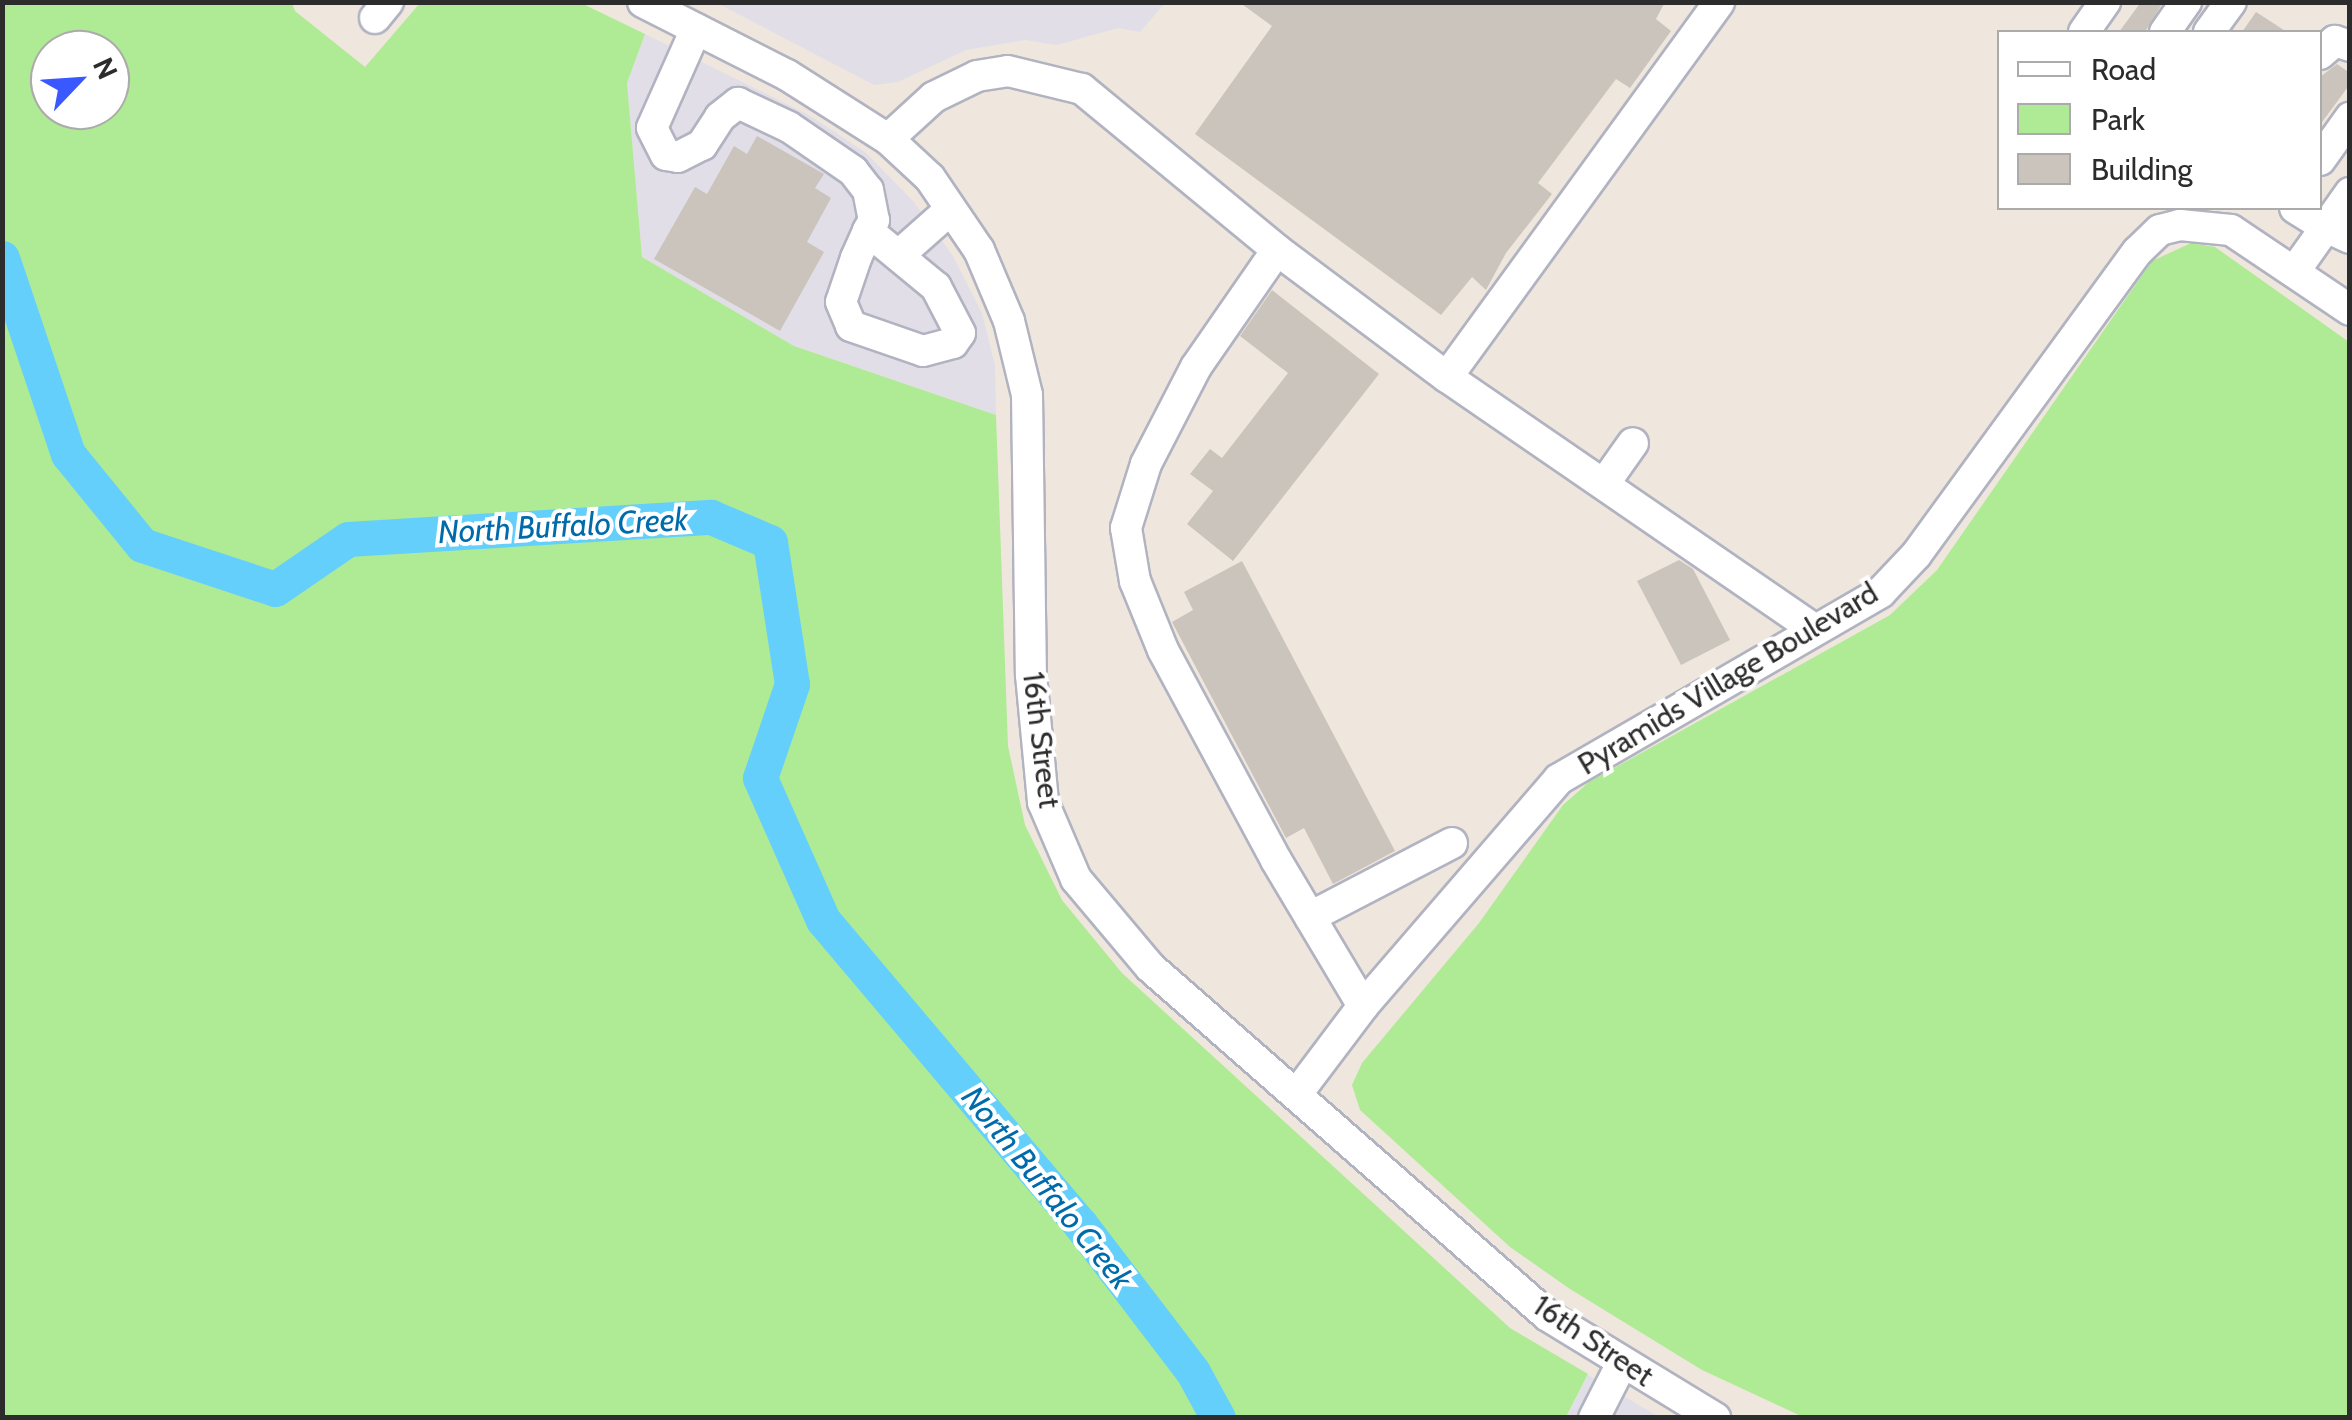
<!DOCTYPE html>
<html>
<head>
<meta charset="utf-8">
<style>
	body { margin:0 }
	#map { position:relative; width:2352px; height:1420px; overflow:hidden; background:#efe7dd; font-family:Cabin,sans-serif }
	div>[style] { position:absolute }
	.industrial>* { inset:0; background:#e1dee7 }
	.green>* { inset:0; background:#afeb94 }
	.river>* { height:35px; margin:-17.5px; padding:0 17.5px; transform-origin:17.5px; border-radius:17.5px; background:#65cffb }
	.building>* { inset:0; background:#cac4bc }
	.roads { filter:drop-shadow(2px 0 #b1b3c1) drop-shadow(-2px 0 #b1b3c1) drop-shadow(0 2px #b1b3c1) drop-shadow(0 -2px #b1b3c1) }
	.minor>* { height:30px; margin:-15px; padding:0 15px; transform-origin:15px; border-radius:15px; background:#fff }
	span { translate:-50% -50%; white-space:nowrap; text-align:center; line-height:1.15; -webkit-text-stroke:8px #fff; paint-order:stroke }
	.street-label { font-size:30px; color:#2c2c2c }
	.water-label { font-size:32px; color:#006bab; font-style:italic }
	.frame { position:absolute; inset:0; border:5px solid #2c2c2c; pointer-events:none }
	.legend { position:absolute; left:1997px; top:30px; width:325px; height:180px; box-sizing:border-box; background:#fff; border:2px solid #ababab; margin:0; padding:12px 18px; list-style:none; font-size:30px; color:#2c2c2c }
	.legend li { display:flex; align-items:center; gap:20px; height:50px }
	.legend b { width:50px; border:2px solid #ababab }
	.north { position:absolute; left:30px; top:30px; width:100px; height:100px; box-sizing:border-box; background:#fff; border:2px solid #ababab; border-radius:50%; rotate:65deg; font-size:28px; font-weight:700; line-height:40px; text-align:center; color:#2c2c2c }
	.north::after { content:''; display:block; margin:auto; width:35px; height:45px; background:#3958ff; clip-path:polygon(50% 0,100% 100%,50% 72%,0 100%) }
</style>
</head>
<body>
<div id="map">
	<div class="industrial">
		<i style="clip-path:polygon(717px 3px,1165px 3px,1140px 32px,1118px 28px,1057px 45px,1025px 40px,966px 50px,898px 82px,874px 85px)"></i>
		<i style="clip-path:polygon(645px 34px,809px 115px,865px 152px,914px 202px,953px 256px,982px 313px,995px 365px,996px 415px,794px 346px,642px 257px,627px 83px)"></i>
		<i style="clip-path:polygon(1588px 1375px,1659px 1417px,1566px 1418px)"></i>
	</div>
	<div class="green">
		<i style="clip-path:polygon(evenodd,2px 3px,292px 3px,295px 11px,365px 67px,420px 3px,581px 3px,645px 34px,627px 83px,642px 257px,794px 346px,996px 415px,1008px 746px,1025px 825px,1062px 900px,1122px 973px,1510px 1328px,1588px 1374px,1566px 1417px,3px 1417px,2px 3px,50px 50px,110px 50px,110px 110px,50px 110px,50px 50px)"></i>
		<i style="clip-path:polygon(2191px 243px,2215px 247px,2349px 342px,2349px 1417px,1803px 1417px,1702px 1370px,1570px 1289px,1510px 1247px,1360px 1110px,1352px 1085px,1362px 1063px,1479px 923px,1563px 805px,1589px 782px,1890px 615px,1937px 570px,2152px 261px)"></i>
	</div>
	<div class="river">
		<i style="left:2px;top:258px;width:207px;rotate:71.4deg"></i>
		<i style="left:68px;top:454px;width:117px;rotate:50.9deg"></i>
		<i style="left:142px;top:545px;width:140px;rotate:18.3deg"></i>
		<i style="left:275px;top:589px;width:88px;rotate:-34.4deg"></i>
		<i style="left:348px;top:539px;width:364px;rotate:-3.5deg"></i>
		<i style="left:711px;top:517px;width:64px;rotate:23deg"></i>
		<i style="left:770px;top:542px;width:144px;rotate:81.2deg"></i>
		<i style="left:792px;top:684px;width:99px;rotate:108.8deg"></i>
		<i style="left:760px;top:778px;width:155px;rotate:66.1deg"></i>
		<i style="left:823px;top:920px;width:398px;rotate:49.8deg"></i>
		<i style="left:1080px;top:1224px;width:186px;rotate:52.6deg"></i>
		<i style="left:1193px;top:1372px;width:52px;rotate:61.5deg"></i>
	</div>
	<div class="building">
		<i style="clip-path:polygon(1239px 2px,1665px 2px,1656px 19px,1671px 31px,1630px 88px,1616px 79px,1538px 183px,1552px 194px,1506px 253px,1486px 290px,1472px 277px,1441px 315px,1195px 134px,1272px 26px)"></i>
		<i style="clip-path:polygon(2141px 2px,2163px 2px,2145px 32px,2119px 32px)"></i>
		<i style="clip-path:polygon(2256px 12px,2287px 32px,2242px 32px)"></i>
		<i style="clip-path:polygon(2337px 64px,2350px 73px,2350px 84px,2320px 125px,2320px 77px)"></i>
		<i style="clip-path:polygon(757px 136px,824px 174px,815px 188px,831px 198px,807px 242px,824px 252px,780px 331px,654px 259px,695px 187px,707px 194px,734px 146px,747px 154px)"></i>
		<i style="clip-path:polygon(1272px 290px,1379px 374px,1233px 561px,1187px 524px,1213px 491px,1190px 474px,1210px 449px,1222px 458px,1288px 373px,1240px 336px)"></i>
		<i style="clip-path:polygon(1679px 560px,1693px 569px,1730px 640px,1681px 665px,1637px 581px)"></i>
		<i style="clip-path:polygon(1242px 561px,1395px 851px,1333px 884px,1304px 828px,1286px 838px,1172px 622px,1193px 610px,1184px 592px)"></i>
	</div>
	<div class="roads">
		<div class="minor">
			<i style="left:643px;top:2px;width:161px;rotate:26.9deg"></i>
			<i style="left:787px;top:75px;width:120px;rotate:32.4deg"></i>
			<i style="left:888px;top:139px;width:57px;rotate:42.9deg"></i>
			<i style="left:930px;top:178px;width:87px;rotate:55.8deg"></i>
			<i style="left:979px;top:250px;width:77px;rotate:67.1deg"></i>
			<i style="left:1009px;top:321px;width:76px;rotate:76.3deg"></i>
			<i style="left:1027px;top:395px;width:280px;rotate:89.2deg"></i>
			<i style="left:1031px;top:675px;width:128px;rotate:84.6deg"></i>
			<i style="left:1043px;top:802px;width:84px;rotate:66.8deg"></i>
			<i style="left:1076px;top:879px;width:115px;rotate:49.9deg"></i>
			<i style="left:1150px;top:967px;width:529px;rotate:41.25deg"></i>
			<i style="left:1548px;top:1316px;width:196px;rotate:31.4deg"></i>
			<i style="left:375px;top:18px;width:21px;rotate:-51deg"></i>
			<i style="left:696px;top:29px;width:108px;rotate:114deg"></i>
			<i style="left:652px;top:128px;width:30px;rotate:63deg"></i>
			<i style="left:666px;top:155px;width:12px;rotate:9deg"></i>
			<i style="left:678px;top:157px;width:27px;rotate:-27deg"></i>
			<i style="left:702px;top:145px;width:33px;rotate:-57deg"></i>
			<i style="left:720px;top:117px;width:23px;rotate:-38deg"></i>
			<i style="left:738px;top:103px;width:56px;rotate:25.2deg"></i>
			<i style="left:789px;top:127px;width:78px;rotate:34.5deg"></i>
			<i style="left:853px;top:171px;width:24px;rotate:52deg"></i>
			<i style="left:868px;top:190px;width:31px;rotate:79deg"></i>
			<i style="left:874px;top:220px;width:13px;rotate:119deg"></i>
			<i style="left:868px;top:231px;width:30px;rotate:114deg"></i>
			<i style="left:856px;top:258px;width:46px;rotate:108.8deg"></i>
			<i style="left:841px;top:302px;width:26px;rotate:67deg"></i>
			<i style="left:851px;top:326px;width:76px;rotate:19.1deg"></i>
			<i style="left:923px;top:351px;width:31px;rotate:-15deg"></i>
			<i style="left:953px;top:343px;width:12px;rotate:-55deg"></i>
			<i style="left:960px;top:333px;width:52px;rotate:-117.6deg"></i>
			<i style="left:936px;top:287px;width:88px;rotate:-140.5deg"></i>
			<i style="left:2084px;top:32px;width:37px;rotate:-55deg"></i>
			<i style="left:2165px;top:32px;width:37px;rotate:-55deg"></i>
			<i style="left:2209px;top:32px;width:37px;rotate:-54deg"></i>
			<i style="left:2320px;top:54px;width:20px;rotate:-41deg"></i>
			<i style="left:2335px;top:41px;width:16px;rotate:18deg"></i>
			<i style="left:888px;top:139px;width:62px;rotate:-42.4deg"></i>
			<i style="left:934px;top:97px;width:48px;rotate:-26deg"></i>
			<i style="left:977px;top:76px;width:31px;rotate:-9deg"></i>
			<i style="left:1008px;top:71px;width:76px;rotate:13.7deg"></i>
			<i style="left:1082px;top:89px;width:253px;rotate:39.5deg"></i>
			<i style="left:1277px;top:250px;width:212px;rotate:36.8deg"></i>
			<i style="left:1447px;top:377px;width:444px;rotate:34.5deg"></i>
			<i style="left:2320px;top:160px;width:52px;rotate:-54.5deg"></i>
			<i style="left:2295px;top:208px;width:36px;rotate:32deg"></i>
			<i style="left:2326px;top:227px;width:42px;rotate:-54.8deg"></i>
			<i style="left:1277px;top:250px;width:142px;rotate:124.7deg"></i>
			<i style="left:1196px;top:367px;width:109px;rotate:117.3deg"></i>
			<i style="left:1146px;top:464px;width:67px;rotate:107.4deg"></i>
			<i style="left:1126px;top:528px;width:54px;rotate:80.4deg"></i>
			<i style="left:1135px;top:581px;width:74px;rotate:67.9deg"></i>
			<i style="left:1163px;top:650px;width:238px;rotate:61.7deg"></i>
			<i style="left:1276px;top:860px;width:170px;rotate:59.2deg"></i>
			<i style="left:899px;top:255px;width:69px;rotate:-41.5deg"></i>
			<i style="left:2294px;top:272px;width:55px;rotate:-54.6deg"></i>
			<i style="left:2326px;top:227px;width:26px;rotate:25deg"></i>
			<i style="left:1447px;top:377px;width:463px;rotate:-54deg"></i>
			<i style="left:1604px;top:484px;width:50px;rotate:-54.7deg"></i>
			<i style="left:1310px;top:917px;width:160px;rotate:-27.5deg"></i>
			<i style="left:1296px;top:1095px;width:111px;rotate:-53deg"></i>
			<i style="left:1363px;top:1006px;width:300px;rotate:-49.2deg"></i>
			<i style="left:1559px;top:779px;width:372px;rotate:-30.1deg"></i>
			<i style="left:1881px;top:592px;width:51px;rotate:-46.6deg"></i>
			<i style="left:1916px;top:555px;width:376px;rotate:-53.9deg"></i>
			<i style="left:2138px;top:251px;width:30px;rotate:-44deg"></i>
			<i style="left:2160px;top:230px;width:21px;rotate:-14deg"></i>
			<i style="left:2180px;top:225px;width:51px;rotate:5.6deg"></i>
			<i style="left:2231px;top:230px;width:143px;rotate:33.9deg"></i>
			<i style="left:1594px;top:1418px;width:62px;rotate:-63deg"></i>
		</div>
	</div>
	<div class="street-label">
		<span style="left:1728px;top:679px;rotate:-31deg">Pyramids Village Boulevard</span>
		<span style="left:1041px;top:740px;rotate:83deg">16th Street</span>
		<span style="left:1593px;top:1341px;rotate:34deg">16th Street</span>
	</div>
	<div class="water-label">
		<span style="left:563px;top:526px;rotate:-3deg">North Buffalo Creek</span>
		<span style="left:1047px;top:1188px;rotate:51deg">North Buffalo Creek</span>
	</div>
	<div class="frame"></div>
	<ul class="legend">
	<li><b style="height:12px;background:#fff"></b>Road</li>
	<li><b style="height:28px;background:#afeb94"></b>Park</li>
	<li><b style="height:28px;background:#cac4bc"></b>Building</li>
	</ul>
	<div class="north">N</div>
</div>
</body>
</html>
